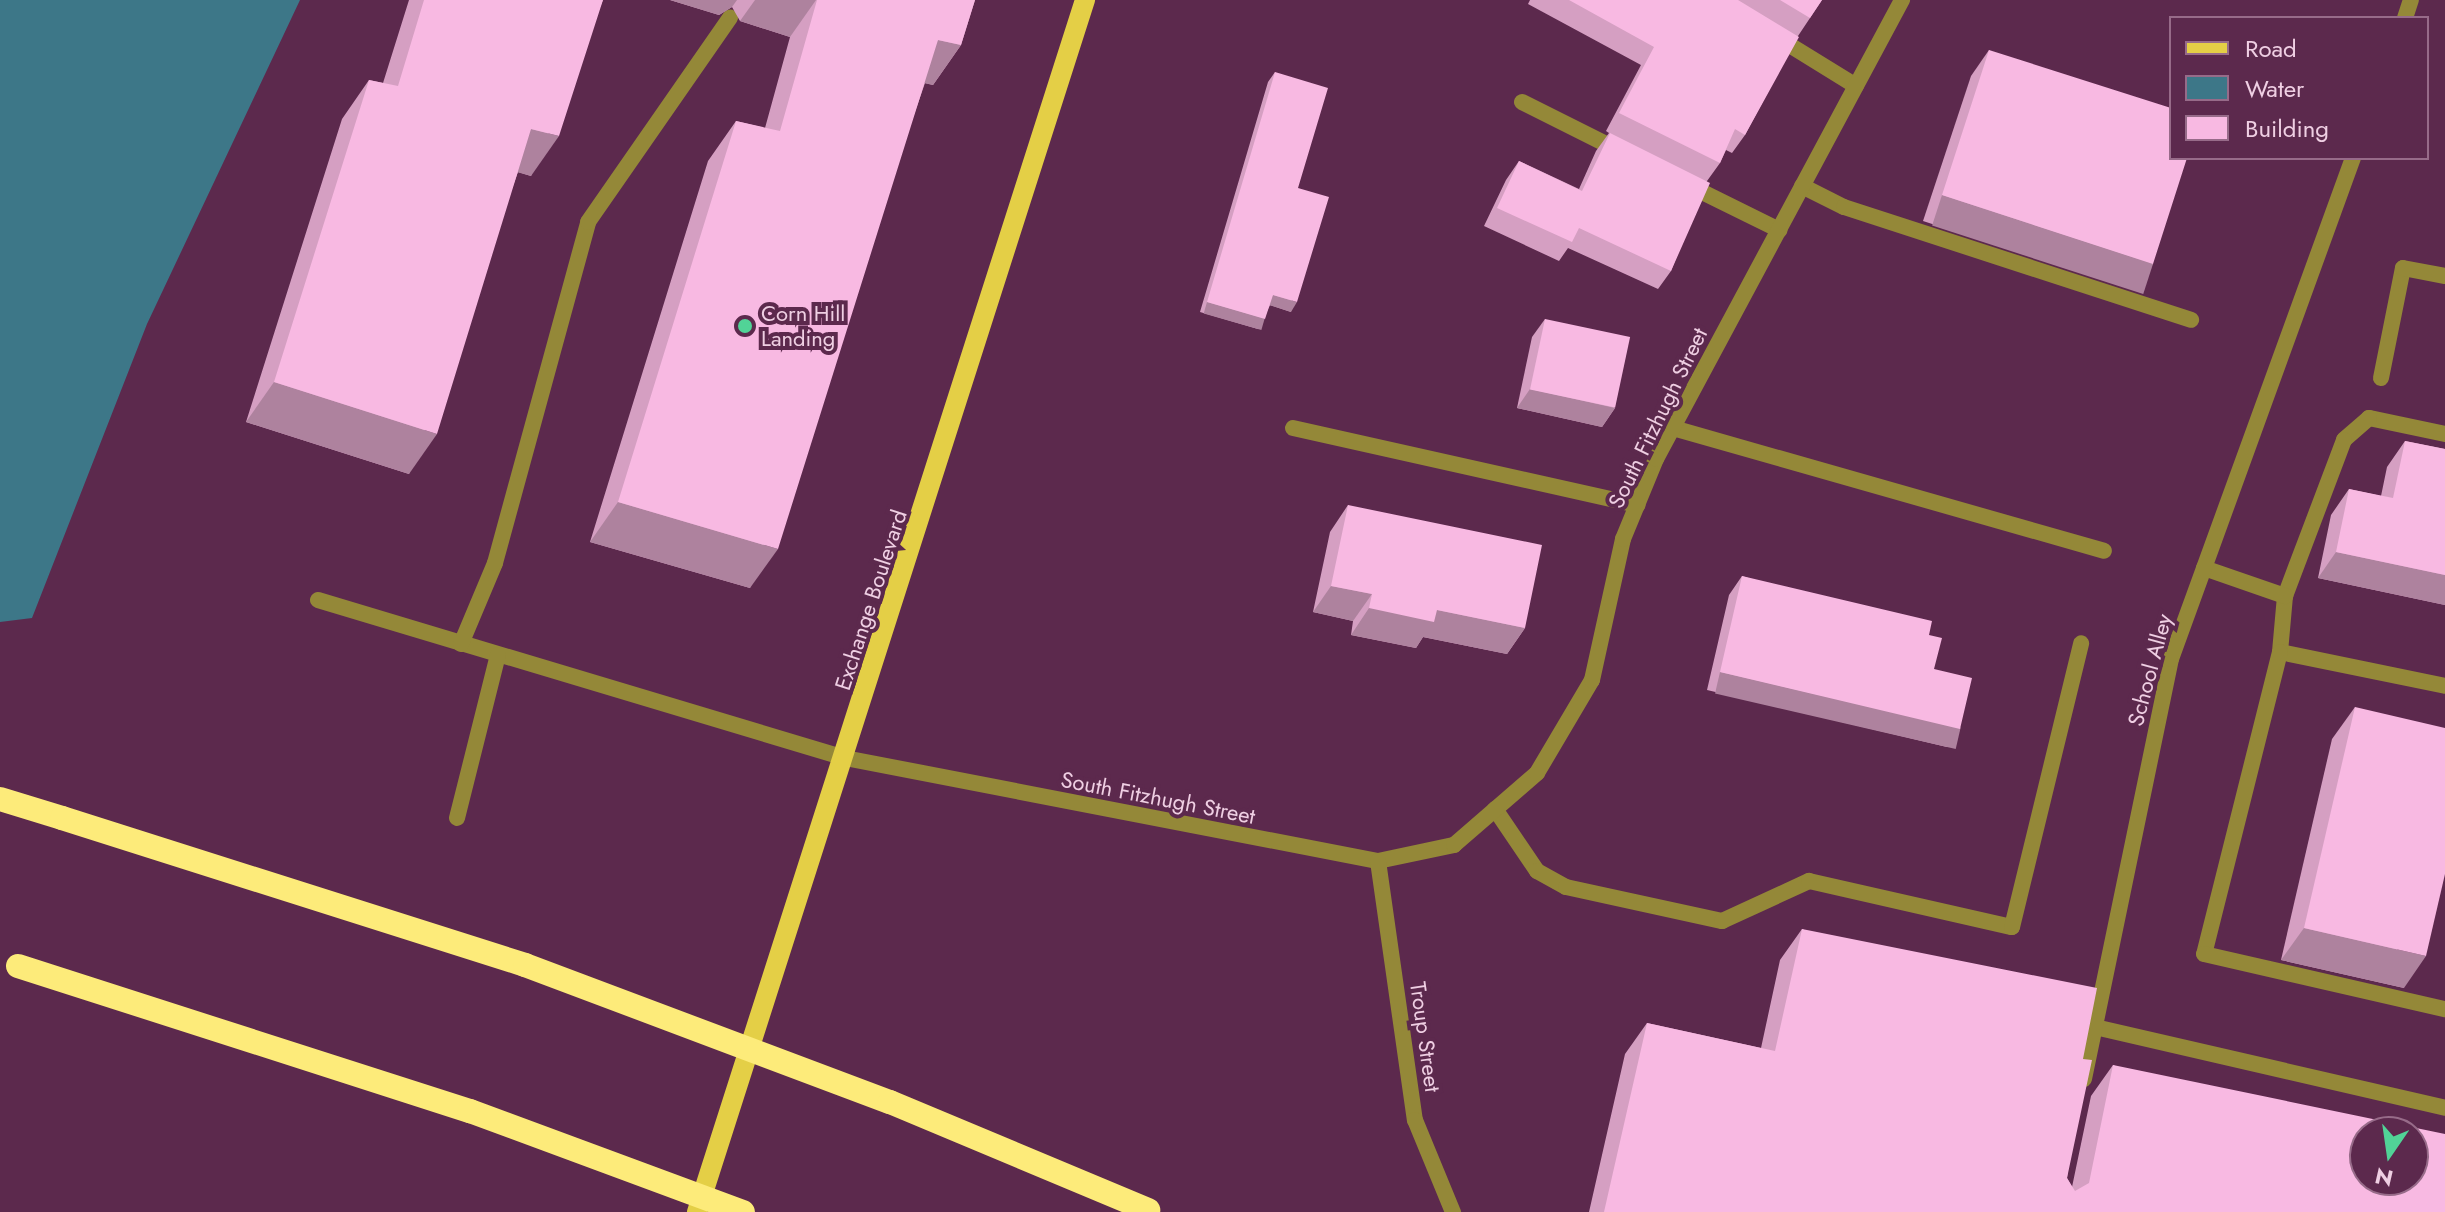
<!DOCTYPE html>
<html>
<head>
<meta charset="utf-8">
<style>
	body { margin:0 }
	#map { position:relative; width:2445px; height:1212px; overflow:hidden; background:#5c294d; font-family:Jost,sans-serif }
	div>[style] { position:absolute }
	.water>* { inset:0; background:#3d7788 }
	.service>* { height:16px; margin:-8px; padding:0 8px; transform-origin:8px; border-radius:8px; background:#948838 }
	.minor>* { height:16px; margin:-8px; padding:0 8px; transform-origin:8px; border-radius:8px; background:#948838 }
	.primary>* { height:20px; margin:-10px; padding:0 10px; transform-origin:10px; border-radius:10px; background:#e4cf46 }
	.motorway>* { height:24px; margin:-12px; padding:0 12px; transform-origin:12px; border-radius:12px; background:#fdeb7a }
	.motorway-bridge>* { height:24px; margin:-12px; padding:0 12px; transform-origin:12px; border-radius:12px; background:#fdeb7a }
	.wall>* { inset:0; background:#d59fc2 }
	.shaded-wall>* { inset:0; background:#ae829e; transform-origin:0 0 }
	.building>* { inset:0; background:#f8b9e2; transform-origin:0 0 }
	.dots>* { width:22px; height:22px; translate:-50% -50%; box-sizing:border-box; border:4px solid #5c294d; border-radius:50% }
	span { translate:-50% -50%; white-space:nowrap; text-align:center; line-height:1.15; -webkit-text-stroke:8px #5c294d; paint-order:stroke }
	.poi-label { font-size:22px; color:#efcfe3 }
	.left { translate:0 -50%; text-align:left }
	.street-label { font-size:22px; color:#efcfe3 }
	.legend { position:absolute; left:2169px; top:16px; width:260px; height:144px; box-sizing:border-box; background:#5c294d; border:2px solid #976b89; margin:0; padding:10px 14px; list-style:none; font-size:24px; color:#efcfe3 }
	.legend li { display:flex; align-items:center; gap:16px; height:40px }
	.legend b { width:40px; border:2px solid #976b89 }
	.north { position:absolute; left:2349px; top:1116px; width:80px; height:80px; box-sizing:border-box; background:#5c294d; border:2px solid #976b89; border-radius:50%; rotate:193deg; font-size:22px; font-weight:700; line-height:32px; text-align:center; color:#efcfe3 }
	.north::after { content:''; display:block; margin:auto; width:28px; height:36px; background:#51d397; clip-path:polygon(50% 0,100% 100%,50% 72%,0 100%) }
</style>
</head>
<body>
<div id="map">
	<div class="water">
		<i style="clip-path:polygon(0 0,300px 0,147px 324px,32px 618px,0 622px)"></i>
	</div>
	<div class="service">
		<i style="left:2405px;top:18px;width:19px;rotate:-72deg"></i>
		<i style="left:1775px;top:36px;width:95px;rotate:31.7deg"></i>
		<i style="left:1522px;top:102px;width:110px;rotate:26.6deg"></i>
		<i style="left:1688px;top:185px;width:102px;rotate:26.3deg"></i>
		<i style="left:1802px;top:186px;width:47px;rotate:26.6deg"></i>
		<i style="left:1844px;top:207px;width:365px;rotate:18deg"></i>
		<i style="left:2381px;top:378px;width:112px;rotate:-78.7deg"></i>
		<i style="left:2403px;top:268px;width:43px;rotate:10.8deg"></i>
		<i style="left:1293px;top:428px;width:353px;rotate:12.6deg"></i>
		<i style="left:1673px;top:428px;width:448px;rotate:15.9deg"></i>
		<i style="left:2445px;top:434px;width:78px;rotate:-168.1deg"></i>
		<i style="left:2369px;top:418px;width:33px;rotate:139deg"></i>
		<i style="left:2344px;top:440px;width:167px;rotate:110.7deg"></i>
		<i style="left:2285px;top:596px;width:56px;rotate:95.1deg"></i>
		<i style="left:2280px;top:652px;width:168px;rotate:11.6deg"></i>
		<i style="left:2204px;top:568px;width:86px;rotate:19.1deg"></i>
		<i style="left:318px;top:600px;width:550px;rotate:16.69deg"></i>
		<i style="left:461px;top:644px;width:88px;rotate:-67.2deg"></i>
		<i style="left:495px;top:563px;width:353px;rotate:-74.7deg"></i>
		<i style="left:588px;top:222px;width:249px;rotate:-55.2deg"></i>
		<i style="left:2280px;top:652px;width:311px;rotate:104.1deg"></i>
		<i style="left:2204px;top:954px;width:247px;rotate:12.9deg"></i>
		<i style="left:1495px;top:809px;width:75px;rotate:55.9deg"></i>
		<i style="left:1537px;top:871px;width:33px;rotate:29deg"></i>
		<i style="left:1566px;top:887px;width:160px;rotate:12.3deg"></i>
		<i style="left:1722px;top:921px;width:96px;rotate:-24.7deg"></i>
		<i style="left:1809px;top:881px;width:208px;rotate:12.8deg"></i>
		<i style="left:2012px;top:927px;width:292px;rotate:-76.3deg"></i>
		<i style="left:457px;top:818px;width:168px;rotate:-75.9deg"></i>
		<i style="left:2095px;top:1027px;width:359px;rotate:13deg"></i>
		<i style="left:2084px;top:1079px;width:429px;rotate:-78.3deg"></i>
		<i style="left:2171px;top:659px;width:533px;rotate:-70.04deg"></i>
	</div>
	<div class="minor">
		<i style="left:845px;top:758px;width:543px;rotate:10.94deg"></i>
		<i style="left:1378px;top:861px;width:78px;rotate:-11.9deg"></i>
		<i style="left:1454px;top:845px;width:110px;rotate:-40.9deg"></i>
		<i style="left:1537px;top:773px;width:108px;rotate:-59.4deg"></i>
		<i style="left:1592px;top:680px;width:144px;rotate:-77.6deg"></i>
		<i style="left:1623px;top:539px;width:87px;rotate:-67.6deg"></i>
		<i style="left:1656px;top:459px;width:521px;rotate:-61.81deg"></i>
		<i style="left:1378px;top:861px;width:262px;rotate:81.9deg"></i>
		<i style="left:1415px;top:1120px;width:100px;rotate:67.6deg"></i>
	</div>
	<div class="primary">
		<i style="left:697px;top:1212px;width:1273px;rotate:-72.25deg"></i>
	</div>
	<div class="motorway">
		<i style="left:0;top:799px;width:65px;rotate:17deg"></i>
	</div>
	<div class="motorway-bridge">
		<i style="left:62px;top:818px;width:486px;rotate:17.6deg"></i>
		<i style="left:525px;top:965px;width:390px;rotate:20.6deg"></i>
		<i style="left:890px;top:1102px;width:280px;rotate:22.7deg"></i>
		<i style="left:18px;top:966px;width:475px;rotate:17.8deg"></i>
		<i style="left:470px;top:1111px;width:291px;rotate:20.3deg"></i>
	</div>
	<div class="wall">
		<i style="clip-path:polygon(409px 0,603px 0,531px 176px,518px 172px,409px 474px,246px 422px,342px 119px,369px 80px,383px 83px)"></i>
		<i style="clip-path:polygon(670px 0,975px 0,961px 45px,933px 85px,925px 83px,750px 588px,590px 542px,708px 161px,736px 121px,765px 128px,790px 37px,740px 21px,732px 7px,719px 15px)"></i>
		<i style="clip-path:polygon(1530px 0,1822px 0,1798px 36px,1745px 135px,1732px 153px,1726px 150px,1720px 163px,1707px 181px,1671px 271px,1658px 289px,1568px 248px,1559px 261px,1484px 226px,1506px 180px,1519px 161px,1579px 189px,1596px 151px,1609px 133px,1606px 131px,1641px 65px,1528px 4px)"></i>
		<i style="clip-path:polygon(1989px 50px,2153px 264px,2135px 290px,1923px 221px,1971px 76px)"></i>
		<i style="clip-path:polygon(1275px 72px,1298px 188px,1291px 312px,1270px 305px,1258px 329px,1200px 312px,1268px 82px)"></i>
		<i style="clip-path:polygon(1545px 319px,1615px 408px,1602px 427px,1517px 408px,1532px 337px)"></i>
		<i style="clip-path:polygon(2405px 441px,2445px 449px,2445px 605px,2318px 578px,2331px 515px,2349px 489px,2381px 496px,2387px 467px)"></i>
		<i style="clip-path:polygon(1348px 505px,1525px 628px,1507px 654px,1423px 637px,1416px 648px,1351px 635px,1353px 621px,1313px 612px,1330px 532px)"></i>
		<i style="clip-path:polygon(1742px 576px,1929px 635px,1934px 669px,1960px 729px,1947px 747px,1707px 690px,1729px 595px)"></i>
		<i style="clip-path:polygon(2355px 707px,2404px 988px,2281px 960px,2332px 739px)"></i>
		<i style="clip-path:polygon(1802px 929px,2083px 1059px,2067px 1178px,2072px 1187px,2091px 1096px,2113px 1065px,2445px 1212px,1589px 1212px,1625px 1054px,1647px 1023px,1761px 1048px,1780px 960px)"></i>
	</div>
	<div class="shaded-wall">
		<i style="clip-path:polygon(670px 0,737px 0,732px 7px,719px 15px)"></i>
		<i style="clip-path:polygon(755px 0,816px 0,790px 37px,740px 21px)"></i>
		<i style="clip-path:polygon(938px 40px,961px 45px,933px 85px,910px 80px)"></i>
		<i style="clip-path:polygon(531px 129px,559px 136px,531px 176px,503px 168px)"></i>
		<i style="left:1942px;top:195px;width:222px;height:32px;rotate:18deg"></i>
		<i style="clip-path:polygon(1273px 295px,1297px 302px,1291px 312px,1266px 304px)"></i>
		<i style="left:1207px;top:302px;width:60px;height:12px;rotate:16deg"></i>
		<i style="clip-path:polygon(274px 382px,437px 434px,409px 474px,246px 422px)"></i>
		<i style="clip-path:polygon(1530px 389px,1615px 408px,1602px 427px,1517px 408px)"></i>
		<i style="clip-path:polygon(618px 502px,778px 549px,750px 588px,590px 542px)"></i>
		<i style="clip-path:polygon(2336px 552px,2445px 575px,2445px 605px,2318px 578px)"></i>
		<i style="clip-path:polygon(1331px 586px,1372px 594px,1353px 621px,1313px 612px)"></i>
		<i style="clip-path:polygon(1369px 608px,1437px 610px,1525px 628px,1507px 654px,1423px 637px,1416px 648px,1351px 635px)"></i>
		<i style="left:1720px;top:672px;width:247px;height:22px;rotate:13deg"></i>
		<i style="clip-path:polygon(2304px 928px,2426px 956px,2404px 988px,2281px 960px)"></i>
	</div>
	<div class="building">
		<i style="clip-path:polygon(424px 0,603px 0,559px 136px,531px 129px,437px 434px,274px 382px,369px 80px,398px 86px)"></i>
		<i style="clip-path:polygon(817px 0,975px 0,961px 45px,938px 40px,778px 549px,618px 502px,736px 121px,780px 131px)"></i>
		<i style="clip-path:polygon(1569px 0,1738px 0,1799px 37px,1745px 135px,1735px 129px,1720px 163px,1619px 113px,1654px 47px)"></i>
		<i style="clip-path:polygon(1780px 0,1822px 0,1810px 18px)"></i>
		<i style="clip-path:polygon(1989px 50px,2171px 108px,2171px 158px,2187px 158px,2153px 264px,1942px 195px)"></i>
		<i style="clip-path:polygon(1275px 72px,1328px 88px,1298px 188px,1329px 197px,1297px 302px,1273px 295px,1265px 319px,1207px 302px)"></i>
		<i style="clip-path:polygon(1610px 133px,1710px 183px,1671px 271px,1579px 228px,1572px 242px,1497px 208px,1519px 161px,1582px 191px)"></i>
		<i style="left:1545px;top:319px;width:87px;height:72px;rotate:12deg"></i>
		<i style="clip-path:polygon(2405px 441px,2445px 449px,2445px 575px,2336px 552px,2349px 489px,2393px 498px)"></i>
		<i style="clip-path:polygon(1348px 505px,1542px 545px,1525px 628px,1437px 610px,1434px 622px,1369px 608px,1372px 594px,1331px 586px)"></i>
		<i style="clip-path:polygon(1742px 576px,1932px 621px,1929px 635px,1942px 638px,1934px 669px,1972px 678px,1960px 729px,1720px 672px)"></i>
		<i style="clip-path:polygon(2355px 707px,2445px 728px,2445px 874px,2426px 956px,2304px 928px)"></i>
		<i style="clip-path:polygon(evenodd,1802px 929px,2097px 988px,2083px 1059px,2092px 1060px,2067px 1178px,2075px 1191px,2089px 1183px,2113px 1065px,2445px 1134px,2445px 1212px,1604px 1212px,1647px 1023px,1775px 1051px,1802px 929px,2365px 1132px,2413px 1132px,2413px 1180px,2365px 1180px,2365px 1132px)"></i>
	</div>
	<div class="dots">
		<i style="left:745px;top:326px;background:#51d397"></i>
	</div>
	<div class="poi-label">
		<span class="left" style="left:761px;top:326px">Corn Hill<br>Landing</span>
	</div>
	<div class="street-label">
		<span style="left:1658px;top:418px;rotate:-64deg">South Fitzhugh Street</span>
		<span style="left:871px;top:600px;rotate:-72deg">Exchange Boulevard</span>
		<span style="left:2150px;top:670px;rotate:-75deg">School Alley</span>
		<span style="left:1158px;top:798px;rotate:11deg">South Fitzhugh Street</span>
		<span style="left:1425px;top:1037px;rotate:82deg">Troup Street</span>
	</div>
	<ul class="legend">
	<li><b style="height:10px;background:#e4cf46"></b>Road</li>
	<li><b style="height:22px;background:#3d7788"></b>Water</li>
	<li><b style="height:22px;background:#f8b9e2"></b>Building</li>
	</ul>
	<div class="north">N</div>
</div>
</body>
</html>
